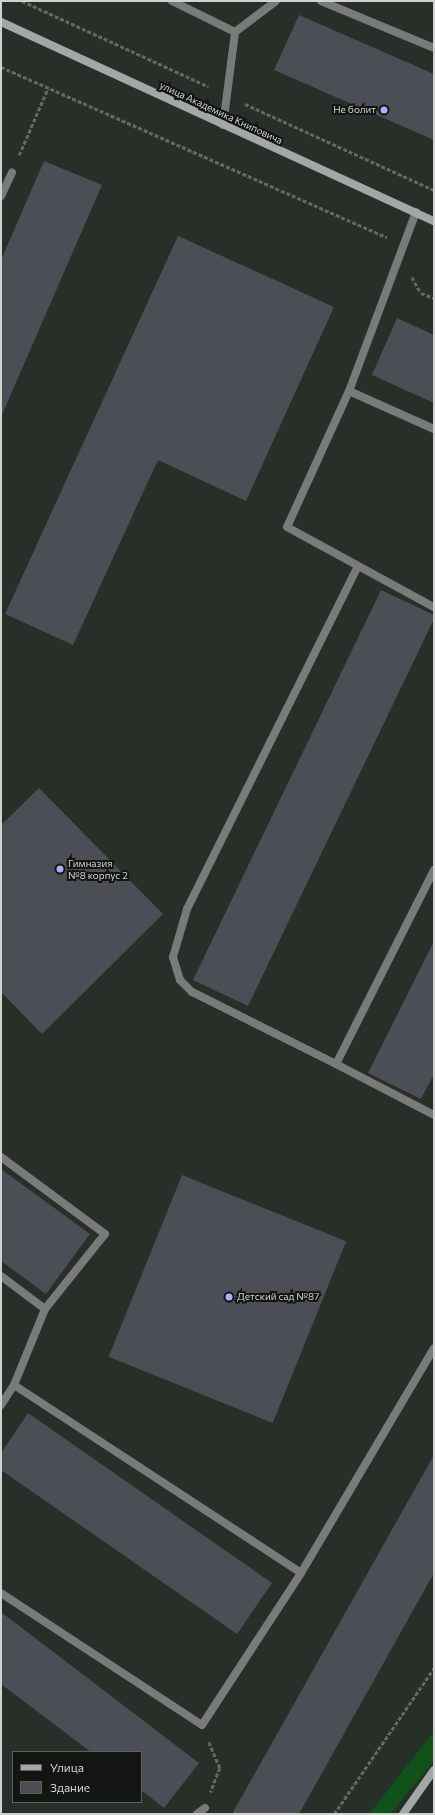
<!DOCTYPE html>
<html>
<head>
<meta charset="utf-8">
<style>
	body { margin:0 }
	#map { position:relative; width:435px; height:1815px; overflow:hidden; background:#282e28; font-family:Commissioner,sans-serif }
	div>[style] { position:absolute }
	.green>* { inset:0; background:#0f5119 }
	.building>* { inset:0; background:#4c4e55; transform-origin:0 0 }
	.path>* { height:2.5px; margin-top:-1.25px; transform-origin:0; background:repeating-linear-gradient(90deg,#636863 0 4px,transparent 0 6px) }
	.lane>* { height:8px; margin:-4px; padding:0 4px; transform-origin:4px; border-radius:4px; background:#787b78 }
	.secondary>* { height:8px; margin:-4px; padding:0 4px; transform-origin:4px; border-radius:4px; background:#a4a8a4 }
	.dots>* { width:11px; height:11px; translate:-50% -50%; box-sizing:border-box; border:2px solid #131513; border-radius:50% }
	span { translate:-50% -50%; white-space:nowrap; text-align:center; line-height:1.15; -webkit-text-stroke:4px #131513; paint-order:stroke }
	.poi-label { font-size:10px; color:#cfd2cf }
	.right { translate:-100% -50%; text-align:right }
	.left { translate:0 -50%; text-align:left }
	.street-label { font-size:10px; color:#cfd2cf }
	.frame { position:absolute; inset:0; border:2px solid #cfd2cf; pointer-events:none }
	.legend { position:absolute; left:12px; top:1751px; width:130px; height:52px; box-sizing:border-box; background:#131513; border:1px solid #5e615e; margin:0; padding:5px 7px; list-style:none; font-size:12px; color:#cfd2cf }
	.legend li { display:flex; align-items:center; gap:8px; height:20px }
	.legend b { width:20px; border:1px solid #5e615e }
</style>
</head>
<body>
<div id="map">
	<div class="green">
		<i style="clip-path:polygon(434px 1731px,434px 1760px,425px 1772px,390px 1814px,369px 1814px)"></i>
	</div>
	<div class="building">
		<i style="clip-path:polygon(299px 15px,434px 74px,434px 140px,274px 70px)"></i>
		<i style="clip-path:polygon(44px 161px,102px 185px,1px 417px,1px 260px)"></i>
		<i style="clip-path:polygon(178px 236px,334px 307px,246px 501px,158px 460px,73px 645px,5px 614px)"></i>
		<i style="clip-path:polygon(397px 318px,434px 335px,434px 403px,372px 375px)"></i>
		<i style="clip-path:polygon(381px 590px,434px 615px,434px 619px,248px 1006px,193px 980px)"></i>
		<i style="clip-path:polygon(39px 788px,163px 914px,42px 1034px,1px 992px,1px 825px)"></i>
		<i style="clip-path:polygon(434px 941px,434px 1074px,421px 1099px,368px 1073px)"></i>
		<i style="clip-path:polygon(1px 1169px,90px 1234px,46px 1294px,1px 1261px)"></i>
		<i style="left:182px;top:1175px;width:177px;height:196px;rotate:22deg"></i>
		<i style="clip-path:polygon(28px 1413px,272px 1583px,237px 1634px,1px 1470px,1px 1453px)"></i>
		<i style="clip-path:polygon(434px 1455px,434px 1573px,299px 1814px,232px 1814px)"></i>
		<i style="clip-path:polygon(1px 1612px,199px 1763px,164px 1808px,141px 1790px,141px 1752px,91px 1752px,1px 1684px)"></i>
	</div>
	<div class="path">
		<i style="left:22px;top:1px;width:205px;rotate:24.6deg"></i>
		<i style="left:1px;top:67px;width:422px;rotate:23.8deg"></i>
		<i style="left:245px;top:104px;width:208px;rotate:24.5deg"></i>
		<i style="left:19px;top:155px;width:73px;rotate:-66.6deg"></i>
		<i style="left:412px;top:277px;width:18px;rotate:61deg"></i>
		<i style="left:421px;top:293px;width:14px;rotate:21deg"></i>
		<i style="left:209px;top:1742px;width:28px;rotate:67deg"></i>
		<i style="left:220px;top:1768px;width:26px;rotate:111deg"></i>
		<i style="left:334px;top:1814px;width:177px;rotate:-55.6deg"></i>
	</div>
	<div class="lane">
		<i style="left:172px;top:1px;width:70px;rotate:26.2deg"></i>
		<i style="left:321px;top:1px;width:122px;rotate:22.6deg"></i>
		<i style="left:223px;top:125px;width:94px;rotate:-82.6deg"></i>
		<i style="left:235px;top:32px;width:51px;rotate:-37.1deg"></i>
		<i style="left:1px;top:196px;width:26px;rotate:-65deg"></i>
		<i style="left:416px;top:212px;width:191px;rotate:110.5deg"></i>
		<i style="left:349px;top:391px;width:93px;rotate:24.1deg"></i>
		<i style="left:349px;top:391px;width:149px;rotate:114.5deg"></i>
		<i style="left:287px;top:527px;width:167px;rotate:28.6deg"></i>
		<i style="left:434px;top:870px;width:217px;rotate:116.8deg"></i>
		<i style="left:336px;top:1064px;width:110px;rotate:27.5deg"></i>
		<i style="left:336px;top:1064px;width:161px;rotate:-153.4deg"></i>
		<i style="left:192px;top:992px;width:17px;rotate:-135deg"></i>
		<i style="left:180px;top:980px;width:24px;rotate:-107deg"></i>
		<i style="left:173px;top:957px;width:50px;rotate:-73.7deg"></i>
		<i style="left:187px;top:909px;width:383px;rotate:-63.5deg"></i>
		<i style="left:1px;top:1157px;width:129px;rotate:36.5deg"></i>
		<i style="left:105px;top:1234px;width:96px;rotate:128.7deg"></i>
		<i style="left:45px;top:1309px;width:82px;rotate:112.2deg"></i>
		<i style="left:1px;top:1276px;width:55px;rotate:36.9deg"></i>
		<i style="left:1px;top:1405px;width:24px;rotate:-57deg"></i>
		<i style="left:14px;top:1385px;width:343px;rotate:33.2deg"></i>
		<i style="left:1px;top:1593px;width:240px;rotate:33.3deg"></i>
		<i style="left:202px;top:1725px;width:181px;rotate:-56.9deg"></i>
		<i style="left:301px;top:1573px;width:261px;rotate:-59.4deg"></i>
		<i style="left:197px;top:1814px;width:10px;rotate:-37deg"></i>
	</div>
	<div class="secondary">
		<i style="left:1px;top:22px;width:477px;rotate:24.7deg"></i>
		<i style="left:403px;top:1814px;width:54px;rotate:-54.8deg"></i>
	</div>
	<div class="dots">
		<i style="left:384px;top:110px;background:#a6b1fc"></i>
		<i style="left:60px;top:869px;background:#a6b1fc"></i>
		<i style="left:229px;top:1297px;background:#a6b1fc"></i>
	</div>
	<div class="poi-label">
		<span class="right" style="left:376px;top:110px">Не болит</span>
		<span class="left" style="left:68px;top:869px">Гимназия<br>№8 корпус 2</span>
		<span class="left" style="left:237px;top:1297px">Детский сад №87</span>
	</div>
	<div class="street-label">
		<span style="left:221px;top:113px;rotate:25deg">улица Академика Книповича</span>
	</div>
	<div class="frame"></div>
	<ul class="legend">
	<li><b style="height:5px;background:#a4a8a4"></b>Улица</li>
	<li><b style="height:11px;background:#4c4e55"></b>Здание</li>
	</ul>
</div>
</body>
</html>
